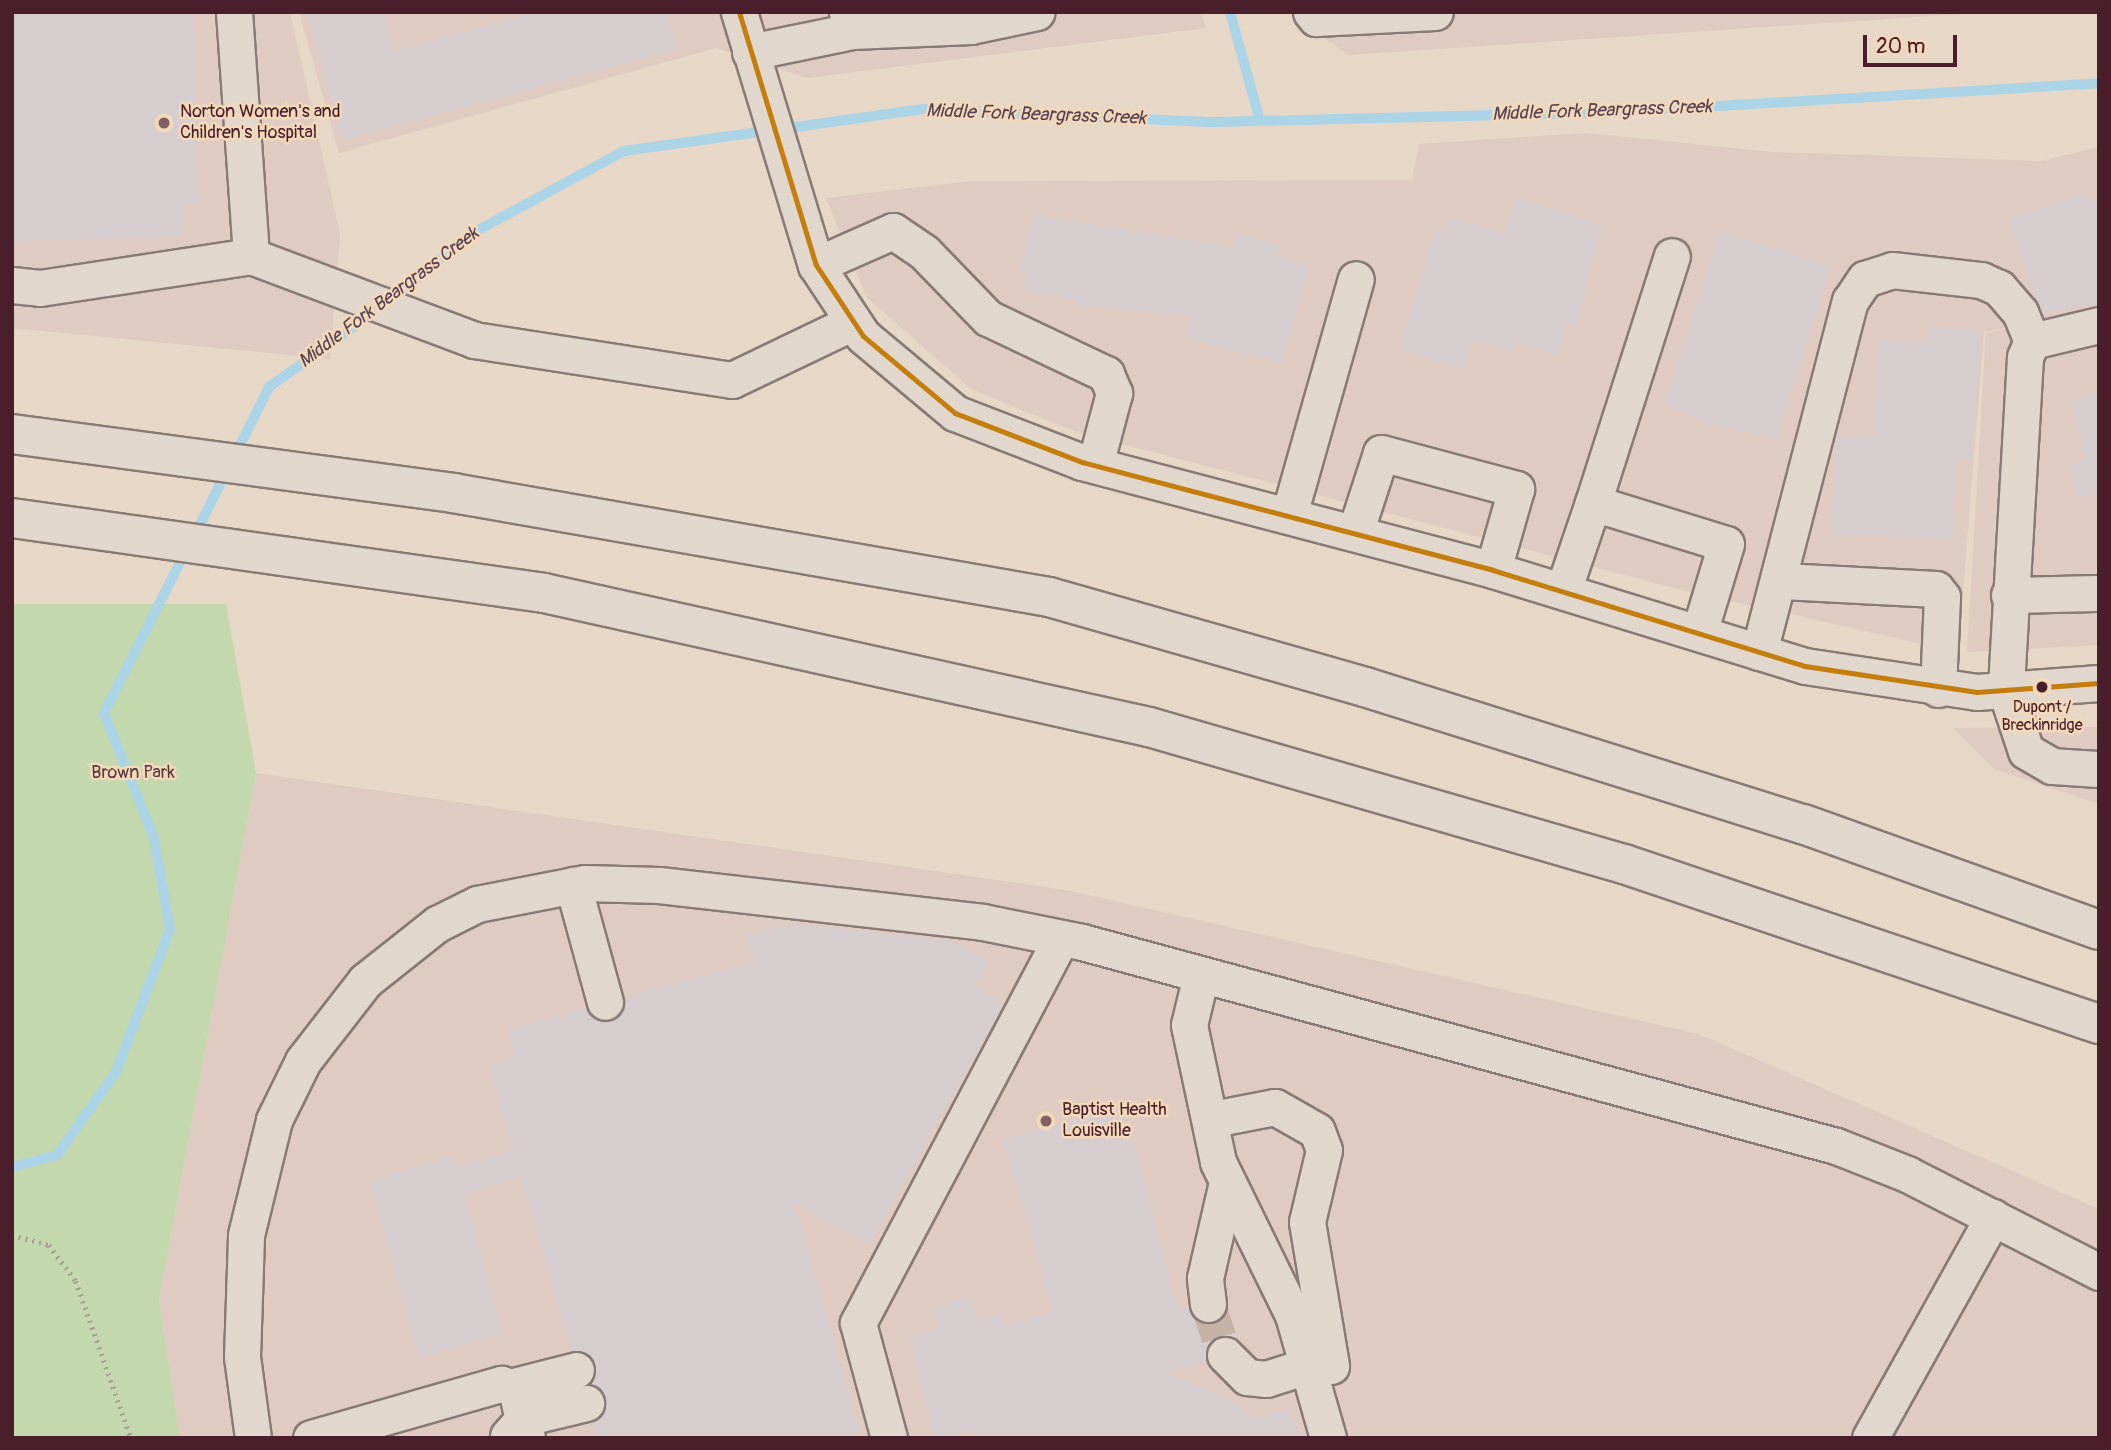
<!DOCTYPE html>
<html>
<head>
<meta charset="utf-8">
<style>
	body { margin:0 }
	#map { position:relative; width:2111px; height:1450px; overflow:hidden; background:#e6d7c7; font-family:Pangolin,sans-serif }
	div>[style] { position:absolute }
	.built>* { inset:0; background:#dfcbc1 }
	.green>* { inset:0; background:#c4d8ae }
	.stream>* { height:10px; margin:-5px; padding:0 5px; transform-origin:5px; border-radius:5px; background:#abd4e6 }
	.building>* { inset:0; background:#d6cdcf }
	.minor-tunnel>* { height:35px; margin-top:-17.5px; transform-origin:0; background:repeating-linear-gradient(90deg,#c7b2a8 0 35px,transparent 0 53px) }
	.path>* { height:4.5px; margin-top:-2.25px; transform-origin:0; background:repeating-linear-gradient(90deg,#aa9e98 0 2px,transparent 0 7px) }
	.roads { filter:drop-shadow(2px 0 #887a74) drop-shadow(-2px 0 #887a74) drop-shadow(0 2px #887a74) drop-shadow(0 -2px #887a74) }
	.minor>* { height:35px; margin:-17.5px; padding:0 17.5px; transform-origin:17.5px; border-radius:17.5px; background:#e1d7cc }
	.highway>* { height:38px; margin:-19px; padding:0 19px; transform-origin:19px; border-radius:19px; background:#e1d7cc }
	.bus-1>* { height:5px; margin:-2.5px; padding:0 2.5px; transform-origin:2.5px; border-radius:2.5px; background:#c37e0d }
	.dots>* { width:19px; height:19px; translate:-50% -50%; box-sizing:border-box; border:4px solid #f3d8ba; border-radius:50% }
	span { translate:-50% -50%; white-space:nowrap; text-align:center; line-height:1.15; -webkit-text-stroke:5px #f3d8ba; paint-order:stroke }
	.bus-label { font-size:16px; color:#4a1f2b }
	.poi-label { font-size:18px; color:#4a1f2b }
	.left { translate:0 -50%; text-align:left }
	.park-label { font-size:18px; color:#583b3c }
	.water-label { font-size:19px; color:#584353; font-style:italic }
	.frame { position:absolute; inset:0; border:14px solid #4a1f2b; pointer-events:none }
	.scale { position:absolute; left:1863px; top:35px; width:94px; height:32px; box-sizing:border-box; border:4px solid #4a1f2b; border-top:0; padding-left:9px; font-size:21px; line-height:24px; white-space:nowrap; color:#4a1f2b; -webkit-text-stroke:5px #f3d8ba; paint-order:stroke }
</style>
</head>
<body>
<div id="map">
	<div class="built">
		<i style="clip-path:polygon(12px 12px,290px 12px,340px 234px,330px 359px,12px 328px)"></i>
		<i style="clip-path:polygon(299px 12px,1201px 12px,1206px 28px,807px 78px,716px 48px,339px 153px)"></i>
		<i style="clip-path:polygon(1288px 12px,1991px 12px,1348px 55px)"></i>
		<i style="clip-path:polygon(1586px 133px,1773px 152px,2040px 161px,2099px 147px,2099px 308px,1984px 332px,1958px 652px,1682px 590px,1076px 432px,971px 389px,867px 298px,826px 198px,971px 181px,1412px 180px,1419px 144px)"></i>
		<i style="clip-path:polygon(2099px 310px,2099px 645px,1967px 652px,1986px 333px)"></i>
		<i style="clip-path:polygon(2099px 727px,2099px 804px,1994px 769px,1953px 728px)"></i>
		<i style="clip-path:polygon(256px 773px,1066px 890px,1699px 1034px,2099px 1209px,2099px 1438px,180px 1438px,159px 1300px)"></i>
	</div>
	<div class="green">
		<i style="clip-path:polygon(12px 604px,226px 604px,256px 773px,159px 1300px,180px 1438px,12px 1438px)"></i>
	</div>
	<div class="stream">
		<i style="left:1230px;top:12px;width:113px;rotate:74.6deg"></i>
		<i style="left:782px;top:129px;width:142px;rotate:-8.1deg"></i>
		<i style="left:923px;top:109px;width:291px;rotate:2.6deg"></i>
		<i style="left:1214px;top:122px;width:403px;rotate:-1.4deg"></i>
		<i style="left:1617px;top:112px;width:483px;rotate:-3.4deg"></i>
		<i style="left:390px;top:299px;width:106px;rotate:-38.5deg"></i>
		<i style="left:473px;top:233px;width:172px;rotate:-28.5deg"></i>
		<i style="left:624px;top:151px;width:144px;rotate:-8deg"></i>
		<i style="left:234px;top:457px;width:78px;rotate:-63.4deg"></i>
		<i style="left:269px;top:387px;width:131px;rotate:-35.4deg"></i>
		<i style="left:195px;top:535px;width:72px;rotate:-63.8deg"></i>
		<i style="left:12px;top:1167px;width:47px;rotate:-14.9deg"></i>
		<i style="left:57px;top:1155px;width:102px;rotate:-54.6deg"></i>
		<i style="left:116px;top:1072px;width:153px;rotate:-69.3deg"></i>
		<i style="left:170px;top:929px;width:92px;rotate:-100deg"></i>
		<i style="left:154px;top:838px;width:135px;rotate:-111.8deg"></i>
		<i style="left:104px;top:713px;width:182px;rotate:-63.2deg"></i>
	</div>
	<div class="building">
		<i style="clip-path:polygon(12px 12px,194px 12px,199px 205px,183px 205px,182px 236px,12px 241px)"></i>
		<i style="clip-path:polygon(307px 12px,384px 12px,394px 51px,536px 12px,666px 12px,676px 49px,342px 140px)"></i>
		<i style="clip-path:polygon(2083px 193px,2086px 201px,2099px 197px,2099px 304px,2042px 312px,2008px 219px)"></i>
		<i style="clip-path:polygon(1515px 198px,1601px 224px,1576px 326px,1566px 323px,1557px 355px,1516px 343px,1513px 352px,1472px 340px,1464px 369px,1400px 350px,1435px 229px,1445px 232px,1449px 217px,1505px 234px)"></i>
		<i style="clip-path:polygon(1033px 215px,1235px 247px,1238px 234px,1280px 245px,1277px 257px,1308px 265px,1282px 363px,1186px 338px,1191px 316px,1075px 304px,1076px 299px,1023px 291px,1026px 271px,1019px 270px)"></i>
		<i style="clip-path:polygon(1720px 231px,1831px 266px,1776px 438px,1707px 424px,1665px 403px)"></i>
		<i style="clip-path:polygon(1928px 327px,1981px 330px,1971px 460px,1956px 460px,1952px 540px,1831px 534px,1836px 437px,1875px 435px,1879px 340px,1927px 343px)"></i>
		<i style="clip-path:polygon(2099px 391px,2099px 492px,2078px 498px,2068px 466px,2087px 460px,2070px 401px)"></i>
		<i style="clip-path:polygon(793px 923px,954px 942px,990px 961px,976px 987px,1003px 1003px,869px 1244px,794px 1203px,859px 1431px,835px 1438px,596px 1438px,592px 1422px,605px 1409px,605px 1398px,591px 1384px,591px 1356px,571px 1351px,521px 1177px,464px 1194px,503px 1334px,418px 1358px,370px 1180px,452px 1156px,455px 1167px,513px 1150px,488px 1065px,514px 1056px,508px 1030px,586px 1008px,599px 1021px,611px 1021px,624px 1008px,624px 997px,754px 962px,746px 935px)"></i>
		<i style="clip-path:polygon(1124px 1106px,1178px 1310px,1189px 1308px,1210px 1324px,1227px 1307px,1236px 1339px,1219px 1336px,1206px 1349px,1206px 1360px,1165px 1372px,1236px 1402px,1253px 1419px,1291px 1409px,1299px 1438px,974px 1438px,973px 1430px,934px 1437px,909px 1336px,938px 1328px,933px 1307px,971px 1296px,976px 1319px,999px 1314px,1003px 1326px,1053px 1312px,1003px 1139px)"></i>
	</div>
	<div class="minor-tunnel">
		<i style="left:1208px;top:1304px;width:54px;rotate:71.6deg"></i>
	</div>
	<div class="path">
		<i style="left:12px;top:1235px;width:38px;rotate:15deg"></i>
		<i style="left:49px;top:1245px;width:45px;rotate:53.1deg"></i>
		<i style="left:76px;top:1281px;width:166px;rotate:70.7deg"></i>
	</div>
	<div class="roads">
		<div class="minor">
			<i style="left:234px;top:12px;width:245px;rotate:86deg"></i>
			<i style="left:739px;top:12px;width:264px;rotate:73.1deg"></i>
			<i style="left:816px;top:265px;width:85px;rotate:56.5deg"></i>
			<i style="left:863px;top:336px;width:120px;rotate:39.9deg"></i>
			<i style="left:955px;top:413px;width:136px;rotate:21.1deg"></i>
			<i style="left:1082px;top:462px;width:425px;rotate:14.7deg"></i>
			<i style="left:1493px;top:570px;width:326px;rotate:17.1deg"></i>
			<i style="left:1805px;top:666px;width:174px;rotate:8.6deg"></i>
			<i style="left:1977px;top:692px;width:122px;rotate:-4.2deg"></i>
			<i style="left:1311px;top:12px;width:8px;rotate:50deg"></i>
			<i style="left:1316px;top:18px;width:119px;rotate:-2.9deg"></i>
			<i style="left:852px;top:31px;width:119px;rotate:-2.4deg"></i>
			<i style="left:971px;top:26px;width:67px;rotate:-12deg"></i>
			<i style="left:750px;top:52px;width:104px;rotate:-11.6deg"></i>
			<i style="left:852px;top:31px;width:20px;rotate:-105deg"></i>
			<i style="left:816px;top:265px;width:84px;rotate:-23.8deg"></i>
			<i style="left:893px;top:231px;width:37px;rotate:34deg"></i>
			<i style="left:924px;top:252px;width:92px;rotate:45.9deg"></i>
			<i style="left:988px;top:318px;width:131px;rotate:25.4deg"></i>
			<i style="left:1106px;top:374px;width:21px;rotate:67deg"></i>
			<i style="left:1114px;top:393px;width:74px;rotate:104.8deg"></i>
			<i style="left:12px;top:285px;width:28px;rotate:6deg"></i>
			<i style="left:40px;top:288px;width:213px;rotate:-8.6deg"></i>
			<i style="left:251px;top:256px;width:238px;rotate:20.6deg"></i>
			<i style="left:474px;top:340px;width:261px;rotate:8.8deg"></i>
			<i style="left:732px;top:380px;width:134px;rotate:-25.6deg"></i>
			<i style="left:2099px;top:325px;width:69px;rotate:166.6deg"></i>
			<i style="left:2032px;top:341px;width:17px;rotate:114deg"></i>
			<i style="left:2025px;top:357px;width:335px;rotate:93.3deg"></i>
			<i style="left:2006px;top:691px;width:63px;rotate:71.6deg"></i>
			<i style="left:2026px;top:751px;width:30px;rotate:30deg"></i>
			<i style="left:2052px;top:766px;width:47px;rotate:3.7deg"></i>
			<i style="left:1593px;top:503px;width:259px;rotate:-72.3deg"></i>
			<i style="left:1289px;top:515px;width:245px;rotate:-74.2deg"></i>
			<i style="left:1355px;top:533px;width:84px;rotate:-72deg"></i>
			<i style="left:1381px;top:453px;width:140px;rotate:14.9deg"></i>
			<i style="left:1516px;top:489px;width:84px;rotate:105.9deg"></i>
			<i style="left:1782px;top:581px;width:154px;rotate:3deg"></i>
			<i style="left:1936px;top:589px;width:10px;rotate:53deg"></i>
			<i style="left:1942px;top:597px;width:92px;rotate:92.5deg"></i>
			<i style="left:1563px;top:591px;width:93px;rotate:-71.2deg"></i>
			<i style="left:1593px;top:503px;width:139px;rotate:17.1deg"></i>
			<i style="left:1726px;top:544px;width:93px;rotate:106.9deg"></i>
			<i style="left:2009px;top:595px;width:90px;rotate:-1.3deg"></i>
			<i style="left:1759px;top:652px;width:363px;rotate:-75.5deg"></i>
			<i style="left:1850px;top:301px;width:27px;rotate:-56deg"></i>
			<i style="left:1865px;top:279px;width:28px;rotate:-18deg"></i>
			<i style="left:1892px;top:270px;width:90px;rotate:6.4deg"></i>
			<i style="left:1981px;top:280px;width:20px;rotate:24deg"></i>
			<i style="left:1999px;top:288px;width:32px;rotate:49deg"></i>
			<i style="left:2020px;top:312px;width:31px;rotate:68deg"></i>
			<i style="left:573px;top:885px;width:121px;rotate:74.7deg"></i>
			<i style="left:1201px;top:975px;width:51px;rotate:103.5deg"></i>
			<i style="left:1189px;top:1025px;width:140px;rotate:78deg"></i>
			<i style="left:1218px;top:1162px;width:170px;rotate:63.9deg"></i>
			<i style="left:1293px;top:1315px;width:128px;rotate:74.1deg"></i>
			<i style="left:1213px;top:1119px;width:63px;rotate:-11deg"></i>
			<i style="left:1275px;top:1107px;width:48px;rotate:29.7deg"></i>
			<i style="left:1317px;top:1131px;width:20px;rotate:70deg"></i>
			<i style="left:1324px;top:1150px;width:74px;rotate:103.3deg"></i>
			<i style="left:1307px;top:1222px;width:146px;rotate:80.5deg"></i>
			<i style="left:1208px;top:1304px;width:26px;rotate:-97deg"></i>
			<i style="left:1205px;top:1278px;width:98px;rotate:-77.1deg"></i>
			<i style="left:1225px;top:1355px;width:31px;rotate:45deg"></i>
			<i style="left:1247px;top:1377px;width:19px;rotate:6deg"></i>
			<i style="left:1266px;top:1379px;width:43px;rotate:-17.6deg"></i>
			<i style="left:510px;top:1387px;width:68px;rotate:-14.4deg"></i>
			<i style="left:508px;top:1436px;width:24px;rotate:-48deg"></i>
			<i style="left:524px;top:1418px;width:64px;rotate:-13.6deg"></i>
			<i style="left:253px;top:1438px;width:82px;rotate:-97.7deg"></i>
			<i style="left:242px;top:1357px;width:122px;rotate:-88.1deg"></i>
			<i style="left:246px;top:1235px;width:118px;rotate:-76.3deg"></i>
			<i style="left:274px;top:1120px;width:66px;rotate:-63.8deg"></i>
			<i style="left:303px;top:1061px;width:101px;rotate:-52.2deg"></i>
			<i style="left:365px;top:981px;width:92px;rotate:-38.4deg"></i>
			<i style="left:437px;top:924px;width:45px;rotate:-26.6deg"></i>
			<i style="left:477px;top:904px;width:110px;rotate:-11deg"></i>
			<i style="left:585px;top:883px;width:74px;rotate:1.5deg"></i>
			<i style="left:659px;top:885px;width:326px;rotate:6.5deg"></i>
			<i style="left:983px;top:922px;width:101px;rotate:11.4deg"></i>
			<i style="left:1082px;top:942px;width:781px;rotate:15.14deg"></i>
			<i style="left:1836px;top:1146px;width:76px;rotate:21.5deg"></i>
			<i style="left:1907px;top:1174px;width:216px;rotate:27deg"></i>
			<i style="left:311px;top:1438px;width:198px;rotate:-15.9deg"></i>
			<i style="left:501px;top:1384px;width:16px;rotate:18deg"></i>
			<i style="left:516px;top:1389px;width:50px;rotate:77.3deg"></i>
			<i style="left:889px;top:1438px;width:119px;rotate:-105.1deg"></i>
			<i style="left:858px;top:1323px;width:435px;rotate:-62.2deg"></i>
			<i style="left:1870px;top:1438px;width:253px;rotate:-60.9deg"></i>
		</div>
		<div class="highway">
			<i style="left:12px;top:434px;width:445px;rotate:7.6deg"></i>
			<i style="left:453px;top:493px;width:605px;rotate:9.9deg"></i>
			<i style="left:1049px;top:597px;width:329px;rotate:15.9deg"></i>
			<i style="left:1365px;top:687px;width:459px;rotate:17.4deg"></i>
			<i style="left:1803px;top:824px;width:314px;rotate:19.7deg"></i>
			<i style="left:12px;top:518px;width:537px;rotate:8.02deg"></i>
			<i style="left:544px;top:593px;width:620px;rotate:12.49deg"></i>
			<i style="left:1149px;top:727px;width:494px;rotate:16.1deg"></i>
			<i style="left:1624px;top:864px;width:501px;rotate:18.62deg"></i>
		</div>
	</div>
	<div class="bus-1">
		<i style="left:739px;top:12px;width:264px;rotate:73.1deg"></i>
		<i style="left:816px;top:265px;width:85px;rotate:56.5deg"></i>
		<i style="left:863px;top:336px;width:120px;rotate:39.9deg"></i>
		<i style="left:955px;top:413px;width:136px;rotate:21.1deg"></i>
		<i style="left:1082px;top:462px;width:425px;rotate:14.7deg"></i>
		<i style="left:1493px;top:570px;width:326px;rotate:17.1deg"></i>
		<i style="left:1805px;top:666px;width:174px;rotate:8.6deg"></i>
		<i style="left:1977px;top:692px;width:122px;rotate:-4.2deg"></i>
	</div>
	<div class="dots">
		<i style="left:164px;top:123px;background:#815f62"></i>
		<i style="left:2042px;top:687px;background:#4a1f2b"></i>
		<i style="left:1046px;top:1121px;background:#815f62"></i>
	</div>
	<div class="bus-label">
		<span style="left:2042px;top:716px">Dupont /<br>Breckinridge</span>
	</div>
	<div class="poi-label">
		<span class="left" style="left:180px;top:123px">Norton Women's and<br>Children's Hospital</span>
		<span class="left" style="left:1062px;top:1121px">Baptist Health<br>Louisville</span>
	</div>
	<div class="park-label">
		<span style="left:133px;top:773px">Brown Park</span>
	</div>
	<div class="water-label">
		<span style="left:1602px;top:111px;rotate:-2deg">Middle Fork Beargrass Creek</span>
		<span style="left:1036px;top:115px;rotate:2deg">Middle Fork Beargrass Creek</span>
		<span style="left:389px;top:298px;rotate:-37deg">Middle Fork Beargrass Creek</span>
	</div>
	<div class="frame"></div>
	<div class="scale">20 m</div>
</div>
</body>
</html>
